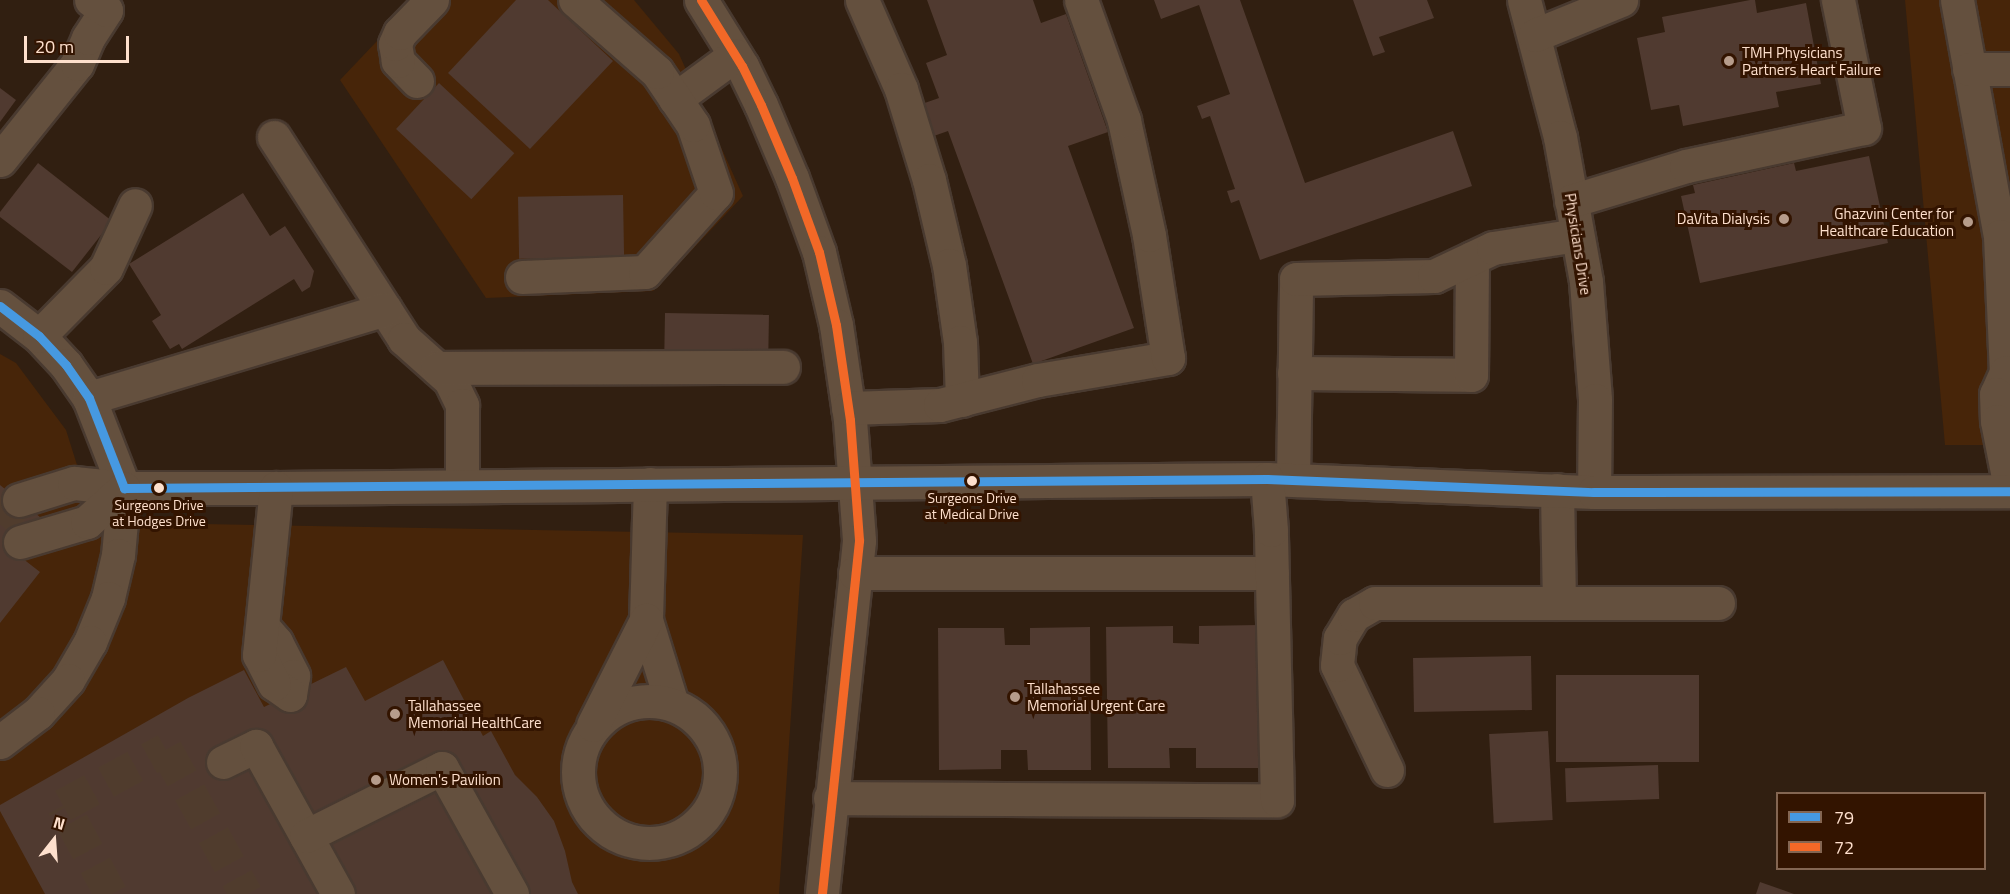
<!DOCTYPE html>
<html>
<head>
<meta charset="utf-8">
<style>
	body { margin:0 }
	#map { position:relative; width:2010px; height:894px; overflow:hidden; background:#311f11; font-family:"Titillium Web",sans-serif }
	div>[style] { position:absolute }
	.built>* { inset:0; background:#472509 }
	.building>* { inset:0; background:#503a30; transform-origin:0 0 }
	.minor-tunnel>* { height:33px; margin-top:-16.5px; transform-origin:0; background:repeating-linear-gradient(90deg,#503c2d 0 33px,transparent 0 49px) }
	.roads { filter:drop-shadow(2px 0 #493a30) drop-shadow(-2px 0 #493a30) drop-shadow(0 2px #493a30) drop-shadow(0 -2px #493a30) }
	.minor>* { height:33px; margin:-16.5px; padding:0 16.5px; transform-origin:16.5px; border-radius:16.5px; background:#64503e }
	.minor>.ring { margin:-16.5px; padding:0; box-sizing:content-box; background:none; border:33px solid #64503e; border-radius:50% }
	.bus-1>* { height:9px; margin:-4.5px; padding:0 4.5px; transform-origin:4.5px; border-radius:4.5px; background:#4699e1 }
	.bus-2>* { height:9px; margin:-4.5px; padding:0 4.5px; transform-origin:4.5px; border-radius:4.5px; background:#f36827 }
	.dots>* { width:16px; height:16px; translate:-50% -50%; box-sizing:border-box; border:3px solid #331400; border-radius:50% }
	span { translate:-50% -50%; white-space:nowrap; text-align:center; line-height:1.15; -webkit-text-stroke:6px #331400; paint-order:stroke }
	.bus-label { font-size:14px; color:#fee0cd }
	.poi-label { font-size:15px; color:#fee0cd }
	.left { translate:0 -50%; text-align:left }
	.right { translate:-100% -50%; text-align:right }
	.street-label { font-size:15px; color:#fee0cd }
	.legend { position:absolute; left:1776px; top:792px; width:210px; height:78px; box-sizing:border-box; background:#331400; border:2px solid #846652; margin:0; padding:8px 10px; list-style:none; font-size:18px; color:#fee0cd }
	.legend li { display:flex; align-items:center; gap:12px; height:30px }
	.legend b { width:30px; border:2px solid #846652 }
	.north { position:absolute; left:24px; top:810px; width:60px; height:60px; -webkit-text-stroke:4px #331400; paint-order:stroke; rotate:17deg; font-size:16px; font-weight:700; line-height:24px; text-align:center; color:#fee0cd }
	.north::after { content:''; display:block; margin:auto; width:21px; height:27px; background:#fee0cd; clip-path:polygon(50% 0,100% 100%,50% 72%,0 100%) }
	.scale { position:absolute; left:24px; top:36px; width:105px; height:27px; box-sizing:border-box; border:3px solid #fee0cd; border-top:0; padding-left:8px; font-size:18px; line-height:21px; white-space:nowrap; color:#fee0cd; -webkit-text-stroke:4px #331400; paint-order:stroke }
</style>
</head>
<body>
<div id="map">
	<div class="built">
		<i style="clip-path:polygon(416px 0,634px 0,679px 54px,743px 196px,653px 291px,486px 298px,340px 80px)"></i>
		<i style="clip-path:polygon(1905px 0,2010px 0,2010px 445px,1945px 445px)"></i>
		<i style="clip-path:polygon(0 354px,16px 363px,66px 430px,95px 522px,803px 535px,779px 894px,0 894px)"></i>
	</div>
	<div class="building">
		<i style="clip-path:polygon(516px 0,548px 0,613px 61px,530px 149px,448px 73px)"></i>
		<i style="clip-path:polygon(927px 0,1033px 0,1041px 23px,1066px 14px,1108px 132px,1068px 146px,1134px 328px,1033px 364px,948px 131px,928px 138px,916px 106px,939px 98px,926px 63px,947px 55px)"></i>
		<i style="clip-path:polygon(1154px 0,1240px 0,1305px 183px,1453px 131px,1472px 186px,1260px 260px,1239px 200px,1231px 203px,1227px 191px,1235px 189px,1210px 116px,1202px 119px,1197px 106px,1230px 94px,1199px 5px,1161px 19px)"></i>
		<i style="clip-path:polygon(1353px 0,1427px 0,1434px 18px,1379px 37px,1385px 52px,1373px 56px)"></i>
		<i style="clip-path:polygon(1750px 0,1755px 0,1757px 13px,1806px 3px,1821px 84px,1776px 92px,1779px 107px,1683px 126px,1679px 105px,1651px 110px,1637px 38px,1665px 32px,1662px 17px)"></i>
		<i style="left:439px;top:83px;width:103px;height:63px;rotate:43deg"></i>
		<i style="clip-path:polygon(0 88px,16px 100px,0 122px)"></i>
		<i style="clip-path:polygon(1869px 156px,1888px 243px,1700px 283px,1681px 196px,1695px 193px,1693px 185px,1794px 163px,1796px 171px)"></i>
		<i style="clip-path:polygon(38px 163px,112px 221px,72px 272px,0 217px,0 212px)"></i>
		<i style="clip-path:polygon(243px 193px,270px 236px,285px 226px,314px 271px,310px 287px,302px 292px,294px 279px,182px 349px,179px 344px,170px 349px,152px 321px,161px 315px,129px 264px)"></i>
		<i style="left:623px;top:195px;width:62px;height:105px;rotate:89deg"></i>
		<i style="left:665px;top:313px;width:104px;height:45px;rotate:1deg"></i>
		<i style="clip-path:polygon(0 485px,40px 517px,13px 551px,40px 572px,0 623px)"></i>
		<i style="clip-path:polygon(1258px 625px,1260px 768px,1196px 768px,1196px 748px,1169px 748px,1170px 768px,1108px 768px,1106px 627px,1173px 626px,1173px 643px,1199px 644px,1199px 626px)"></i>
		<i style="clip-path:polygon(1090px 627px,1091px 770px,1028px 770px,1027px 750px,1001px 750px,1001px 769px,939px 770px,938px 628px,1004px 628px,1005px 645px,1030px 645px,1030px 628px)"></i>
		<i style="left:1531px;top:656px;width:54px;height:118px;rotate:89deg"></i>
		<i style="clip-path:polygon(443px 660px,483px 736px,491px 731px,515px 775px,537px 797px,554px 821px,565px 851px,572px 882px,578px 894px,45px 894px,0 811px,0 805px,188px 698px,244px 670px,264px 707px,346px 667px,365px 701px)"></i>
		<i style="left:1556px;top:675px;width:143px;height:87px"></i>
		<i style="left:1548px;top:731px;width:89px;height:59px;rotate:87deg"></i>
		<i style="left:1658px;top:765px;width:34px;height:93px;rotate:88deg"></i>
		<i style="clip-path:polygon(1760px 882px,1794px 894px,1756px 894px)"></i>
	</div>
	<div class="minor-tunnel">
		<i style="left:0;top:524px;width:31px;rotate:-52deg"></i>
		<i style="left:111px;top:894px;width:101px;rotate:-118.3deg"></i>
		<i style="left:63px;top:805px;width:117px;rotate:-28.5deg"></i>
		<i style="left:166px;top:749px;width:166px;rotate:61.1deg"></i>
	</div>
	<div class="roads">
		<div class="minor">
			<i style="left:701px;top:0;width:78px;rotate:58.2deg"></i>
			<i style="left:742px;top:66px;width:43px;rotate:64deg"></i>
			<i style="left:761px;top:105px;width:79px;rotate:67deg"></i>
			<i style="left:792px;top:178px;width:79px;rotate:70deg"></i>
			<i style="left:819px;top:252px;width:75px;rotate:76.9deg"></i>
			<i style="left:836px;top:325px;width:96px;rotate:81.6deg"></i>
			<i style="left:850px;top:420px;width:121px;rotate:85.7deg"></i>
			<i style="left:859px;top:541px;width:355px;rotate:96deg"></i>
			<i style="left:862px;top:0;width:97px;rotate:66.3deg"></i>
			<i style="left:901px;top:89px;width:95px;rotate:72.9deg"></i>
			<i style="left:929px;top:180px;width:87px;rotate:76.8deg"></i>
			<i style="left:949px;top:265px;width:78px;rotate:81.9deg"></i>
			<i style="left:960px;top:342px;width:58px;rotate:88deg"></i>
			<i style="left:1524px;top:0;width:142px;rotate:75.3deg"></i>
			<i style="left:1560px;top:137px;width:147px;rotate:79.8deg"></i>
			<i style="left:1586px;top:282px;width:118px;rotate:85.6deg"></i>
			<i style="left:1595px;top:400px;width:92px;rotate:90.6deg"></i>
			<i style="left:1957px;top:0;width:240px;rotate:79.7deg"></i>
			<i style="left:2000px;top:236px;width:136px;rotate:87.5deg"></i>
			<i style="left:2006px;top:372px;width:24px;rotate:114deg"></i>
			<i style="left:1996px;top:394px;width:27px;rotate:88deg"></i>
			<i style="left:1997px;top:421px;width:67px;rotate:78.9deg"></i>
			<i style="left:1535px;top:35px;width:93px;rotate:-22.1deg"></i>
			<i style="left:1969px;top:69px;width:41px"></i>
			<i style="left:417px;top:81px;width:28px;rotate:-134deg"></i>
			<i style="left:398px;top:61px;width:17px;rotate:-100deg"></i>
			<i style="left:395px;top:44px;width:12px;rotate:-66deg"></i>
			<i style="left:400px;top:33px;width:46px;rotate:-45.9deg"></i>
			<i style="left:675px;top:99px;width:74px;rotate:-36.3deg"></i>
			<i style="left:274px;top:137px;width:240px;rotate:57.2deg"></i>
			<i style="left:404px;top:339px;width:62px;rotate:41.7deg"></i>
			<i style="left:450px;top:380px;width:28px;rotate:64deg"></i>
			<i style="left:462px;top:405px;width:81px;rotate:90deg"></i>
			<i style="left:0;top:160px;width:123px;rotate:-51.3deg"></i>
			<i style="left:77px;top:64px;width:28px;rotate:-67deg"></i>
			<i style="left:88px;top:38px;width:33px;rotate:-57deg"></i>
			<i style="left:106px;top:10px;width:18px;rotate:-146deg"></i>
			<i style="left:1571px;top:201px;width:120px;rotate:-16.9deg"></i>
			<i style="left:1686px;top:166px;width:182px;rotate:-12.1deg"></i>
			<i style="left:1864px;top:128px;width:131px;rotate:-101.5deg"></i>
			<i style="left:522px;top:277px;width:123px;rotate:-2.3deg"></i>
			<i style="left:645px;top:272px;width:106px;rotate:-48.1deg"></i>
			<i style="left:716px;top:193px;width:72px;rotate:-108.7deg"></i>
			<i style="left:693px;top:125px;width:64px;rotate:-124.2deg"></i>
			<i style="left:657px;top:72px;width:109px;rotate:-138.7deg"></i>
			<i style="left:0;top:306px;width:49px;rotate:37.6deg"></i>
			<i style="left:39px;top:336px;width:40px;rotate:47deg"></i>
			<i style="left:66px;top:365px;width:40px;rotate:55.1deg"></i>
			<i style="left:89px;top:398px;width:97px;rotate:68.7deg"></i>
			<i style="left:124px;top:488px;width:67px;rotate:95.1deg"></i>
			<i style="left:118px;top:555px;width:44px;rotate:103.1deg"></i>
			<i style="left:108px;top:598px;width:48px;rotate:112.2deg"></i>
			<i style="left:90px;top:642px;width:44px;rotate:120.1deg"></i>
			<i style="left:68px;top:680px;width:45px;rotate:132.3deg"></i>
			<i style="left:38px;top:713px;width:48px;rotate:142.7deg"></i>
			<i style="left:39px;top:336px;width:95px;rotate:-45.4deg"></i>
			<i style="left:106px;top:268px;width:69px;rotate:-65.3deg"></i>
			<i style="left:437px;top:368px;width:346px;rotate:-0.2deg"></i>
			<i style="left:1294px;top:373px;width:177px;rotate:0.6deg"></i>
			<i style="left:1471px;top:375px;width:117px;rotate:-89.5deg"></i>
			<i style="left:89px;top:398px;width:309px;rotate:-16.7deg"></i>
			<i style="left:848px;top:408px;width:92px;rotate:-1.9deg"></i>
			<i style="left:940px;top:405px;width:101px;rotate:-14.3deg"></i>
			<i style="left:1038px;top:380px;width:132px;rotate:-9.6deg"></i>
			<i style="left:1168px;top:358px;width:124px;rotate:-98.8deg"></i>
			<i style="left:1149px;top:235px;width:118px;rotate:-102.3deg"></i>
			<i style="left:1124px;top:120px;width:127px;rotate:-109.7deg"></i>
			<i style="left:1293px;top:480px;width:201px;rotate:-89.1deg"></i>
			<i style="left:1296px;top:279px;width:138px;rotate:-1.2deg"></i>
			<i style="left:1434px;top:276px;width:65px;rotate:-25.4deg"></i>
			<i style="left:1493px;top:248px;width:85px;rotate:-8.8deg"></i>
			<i style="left:650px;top:484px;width:136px;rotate:91.7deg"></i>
			<i style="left:646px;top:620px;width:88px;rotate:72.8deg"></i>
			<i style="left:1557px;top:490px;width:113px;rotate:89deg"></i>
			<i style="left:19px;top:500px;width:58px;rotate:-17.2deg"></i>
			<i style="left:74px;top:483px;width:50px;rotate:5.7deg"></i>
			<i style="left:124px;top:488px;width:152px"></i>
			<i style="left:276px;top:488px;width:991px;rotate:-0.52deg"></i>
			<i style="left:1267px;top:479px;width:327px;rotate:2.3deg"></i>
			<i style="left:1594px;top:492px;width:416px;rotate:-0.1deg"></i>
			<i style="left:20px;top:542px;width:70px;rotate:-16.6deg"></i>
			<i style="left:87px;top:522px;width:50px;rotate:-42.6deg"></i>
			<i style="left:855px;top:573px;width:417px"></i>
			<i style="left:263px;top:627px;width:20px;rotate:49deg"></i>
			<i style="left:276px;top:642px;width:38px;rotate:63deg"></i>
			<i style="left:293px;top:676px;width:19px;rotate:99deg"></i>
			<i style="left:290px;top:695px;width:19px;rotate:-145deg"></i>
			<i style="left:274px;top:684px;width:33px;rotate:-117deg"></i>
			<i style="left:259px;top:655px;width:168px;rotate:-84.2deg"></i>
			<i class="ring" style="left:578px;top:701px;width:109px;height:109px"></i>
			<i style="left:593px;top:725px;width:118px;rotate:-63.2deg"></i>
			<i style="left:223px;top:762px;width:37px;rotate:-26deg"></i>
			<i style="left:256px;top:746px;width:169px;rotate:61deg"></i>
			<i style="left:1387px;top:770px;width:116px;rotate:-115.5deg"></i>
			<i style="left:1337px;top:665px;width:27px;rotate:-84deg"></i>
			<i style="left:1340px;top:638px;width:27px;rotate:-59deg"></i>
			<i style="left:1354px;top:615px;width:24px;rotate:-30deg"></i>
			<i style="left:1375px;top:603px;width:343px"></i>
			<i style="left:830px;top:798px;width:447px;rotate:0.3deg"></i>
			<i style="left:1277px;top:800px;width:270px;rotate:-91.3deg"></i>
			<i style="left:1271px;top:530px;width:51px;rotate:-94.5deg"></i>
			<i style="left:306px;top:836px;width:152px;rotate:-26.6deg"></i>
			<i style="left:442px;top:768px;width:144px;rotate:60.9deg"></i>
		</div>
	</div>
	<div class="bus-1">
		<i style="left:0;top:306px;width:49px;rotate:37.6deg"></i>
		<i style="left:39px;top:336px;width:40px;rotate:47deg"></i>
		<i style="left:66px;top:365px;width:40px;rotate:55.1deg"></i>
		<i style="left:89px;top:398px;width:97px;rotate:68.7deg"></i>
		<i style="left:124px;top:488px;width:1143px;rotate:-0.45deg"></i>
		<i style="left:1267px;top:479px;width:327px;rotate:2.3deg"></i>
		<i style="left:1594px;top:492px;width:416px;rotate:-0.1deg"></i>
	</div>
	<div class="bus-2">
		<i style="left:701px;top:0;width:78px;rotate:58.2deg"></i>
		<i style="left:742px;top:66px;width:43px;rotate:64deg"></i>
		<i style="left:761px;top:105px;width:79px;rotate:67deg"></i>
		<i style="left:792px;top:178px;width:79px;rotate:70deg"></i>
		<i style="left:819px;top:252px;width:75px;rotate:76.9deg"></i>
		<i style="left:836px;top:325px;width:96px;rotate:81.6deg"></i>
		<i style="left:850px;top:420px;width:121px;rotate:85.7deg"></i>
		<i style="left:859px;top:541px;width:355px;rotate:96deg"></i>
	</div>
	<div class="dots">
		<i style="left:1729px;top:61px;background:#b69c8b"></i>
		<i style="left:1784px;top:219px;background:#b69c8b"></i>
		<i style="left:1968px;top:222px;background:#b69c8b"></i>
		<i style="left:972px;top:481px;background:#fee0cd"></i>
		<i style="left:159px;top:488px;background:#fee0cd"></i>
		<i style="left:1015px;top:697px;background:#b69c8b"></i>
		<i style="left:395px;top:714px;background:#b69c8b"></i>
		<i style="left:376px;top:780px;background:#b69c8b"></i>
	</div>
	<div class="bus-label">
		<span style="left:972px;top:506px">Surgeons Drive<br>at Medical Drive</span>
		<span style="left:159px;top:513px">Surgeons Drive<br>at Hodges Drive</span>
	</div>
	<div class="poi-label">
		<span class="left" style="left:1742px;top:61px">TMH Physicians<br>Partners Heart Failure</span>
		<span class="right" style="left:1954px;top:222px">Ghazvini Center for<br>Healthcare Education</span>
		<span class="right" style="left:1770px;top:219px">DaVita Dialysis</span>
		<span class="left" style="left:1027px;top:697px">Tallahassee<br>Memorial Urgent Care</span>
		<span class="left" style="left:408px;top:714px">Tallahassee<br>Memorial HealthCare</span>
		<span class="left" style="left:389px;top:780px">Women's Pavilion</span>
	</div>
	<div class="street-label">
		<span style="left:1578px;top:244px;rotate:81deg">Physicians Drive</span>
	</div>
	<ul class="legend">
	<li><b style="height:8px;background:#4699e1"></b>79</li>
	<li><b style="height:8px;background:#f36827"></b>72</li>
	</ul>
	<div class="north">N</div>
	<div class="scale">20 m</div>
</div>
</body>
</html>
